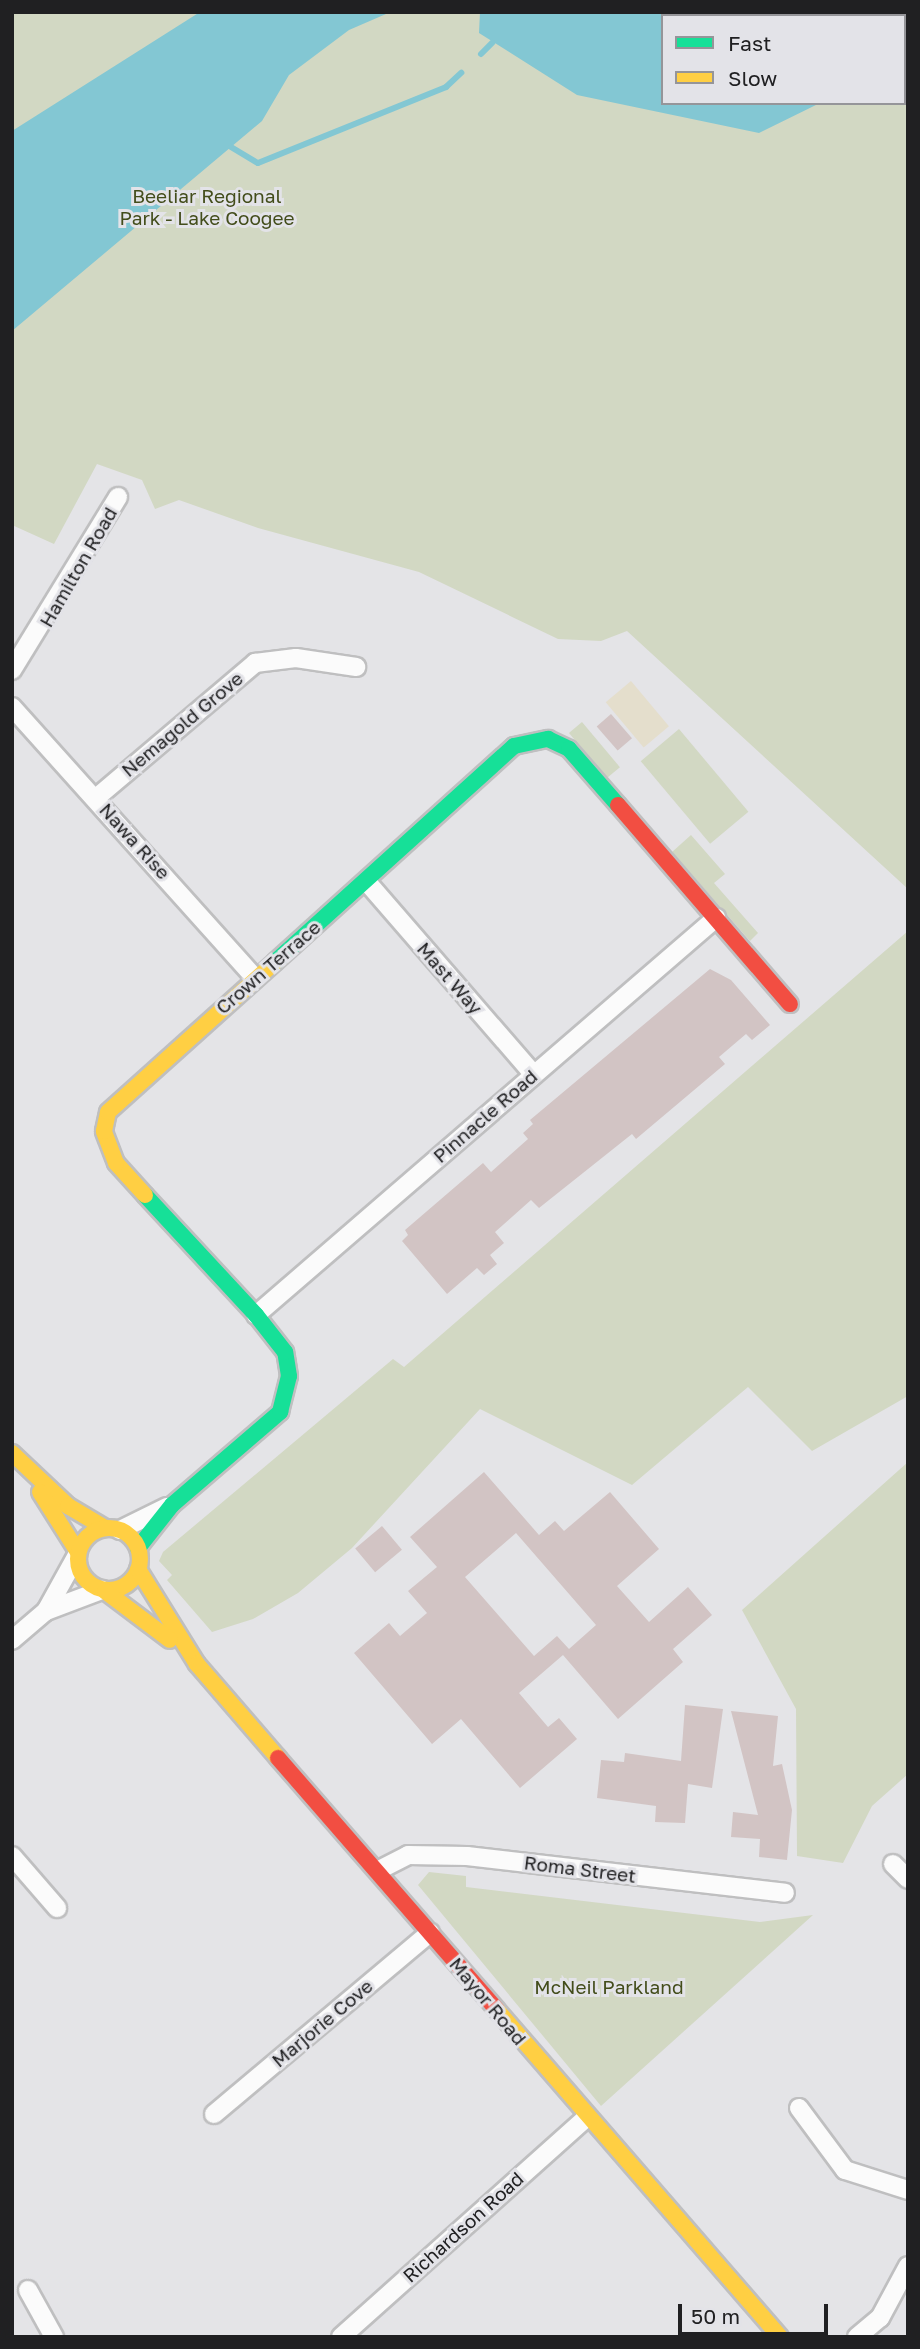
<!DOCTYPE html>
<html>
<head>
<meta charset="utf-8">
<style>
	body { margin:0 }
	#map { position:relative; width:920px; height:2349px; overflow:hidden; background:#e4e4e7; font-family:"Golos Text",sans-serif }
	div>[style] { position:absolute }
	.green>* { inset:0; background:#d2d8c3; transform-origin:0 0 }
	.sand>* { inset:0; background:#e4decc; transform-origin:0 0 }
	.water>* { inset:0; background:#83c7d3 }
	.stream>* { height:6px; margin:-3px; padding:0 3px; transform-origin:3px; border-radius:3px; background:#83c7d3 }
	.building>* { inset:0; background:#d2c4c4; transform-origin:0 0 }
	.roads { filter:drop-shadow(2px 0 #bfbfc0) drop-shadow(-2px 0 #bfbfc0) drop-shadow(0 2px #bfbfc0) drop-shadow(0 -2px #bfbfc0) }
	.street>* { height:18px; margin:-9px; padding:0 9px; transform-origin:9px; border-radius:9px; background:#fbfbfb }
	.fast>* { height:16px; margin:-8px; padding:0 8px; transform-origin:8px; border-radius:8px; background:#16e098 }
	.slow>* { height:16px; margin:-8px; padding:0 8px; transform-origin:8px; border-radius:8px; background:#ffcf43 }
	.slow>.ring { margin:-8px; padding:0; box-sizing:content-box; background:none; border:16px solid #ffcf43; border-radius:50% }
	.jam>* { height:16px; margin:-8px; padding:0 8px; transform-origin:8px; border-radius:8px; background:#f24e42 }
	span { translate:-50% -50%; white-space:nowrap; text-align:center; line-height:1.15; -webkit-text-stroke:6px #e3e3e8; paint-order:stroke }
	.park-label { font-size:19px; color:#434d1b }
	.street-label { font-size:19px; color:#202022 }
	.frame { position:absolute; inset:0; border:14px solid #202022; pointer-events:none }
	.legend { position:absolute; left:661px; top:14px; width:245px; height:91px; box-sizing:border-box; background:#e3e3e8; border:2px solid #959599; margin:0; padding:9px 12px; list-style:none; font-size:21px; color:#202022 }
	.legend li { display:flex; align-items:center; gap:14px; height:35px }
	.legend b { width:35px; border:2px solid #959599 }
	.scale { position:absolute; left:678px; top:2304px; width:150px; height:32px; box-sizing:border-box; border:4px solid #202022; border-top:0; padding-left:9px; font-size:21px; line-height:24px; white-space:nowrap; color:#202022; -webkit-text-stroke:5px #e3e3e8; paint-order:stroke }
</style>
</head>
<body>
<div id="map">
	<div class="green">
		<i style="clip-path:polygon(evenodd,12px 12px,908px 12px,908px 889px,627px 631px,601px 641px,558px 639px,419px 572px,258px 528px,179px 500px,155px 509px,142px 480px,97px 464px,54px 544px,12px 525px,12px 12px,663px 16px,904px 16px,904px 103px,663px 103px,663px 16px)"></i>
		<i style="left:582px;top:722px;width:59px;height:17px;rotate:50deg"></i>
		<i style="left:679px;top:729px;width:108px;height:50px;rotate:50deg"></i>
		<i style="clip-path:polygon(691px 835px,725px 874px,714px 883px,758px 933px,750px 941px,672px 852px)"></i>
		<i style="clip-path:polygon(908px 931px,908px 1396px,812px 1451px,748px 1387px,632px 1485px,480px 1409px,352px 1548px,298px 1593px,253px 1619px,212px 1632px,167px 1580px,172px 1575px,159px 1561px,163px 1552px,393px 1359px,404px 1367px)"></i>
		<i style="clip-path:polygon(908px 1462px,908px 1774px,872px 1806px,843px 1863px,797px 1856px,796px 1709px,742px 1610px)"></i>
		<i style="clip-path:polygon(429px 1872px,466px 1876px,466px 1887px,760px 1922px,813px 1915px,601px 2106px,418px 1885px)"></i>
	</div>
	<div class="sand">
		<i style="left:631px;top:681px;width:59px;height:33px;rotate:50deg"></i>
	</div>
	<div class="water">
		<i style="clip-path:polygon(200px 12px,386px 14px,349px 30px,289px 75px,262px 121px,12px 331px,12px 131px)"></i>
		<i style="clip-path:polygon(480px 12px,908px 12px,908px 81px,904px 16px,663px 16px,663px 103px,820px 103px,759px 133px,577px 95px,479px 33px)"></i>
	</div>
	<div class="stream">
		<i style="left:481px;top:54px;width:16px;rotate:-45deg"></i>
		<i style="left:231px;top:147px;width:31px;rotate:31deg"></i>
		<i style="left:258px;top:163px;width:203px;rotate:-22deg"></i>
		<i style="left:446px;top:87px;width:21px;rotate:-43deg"></i>
	</div>
	<div class="building">
		<i style="left:611px;top:714px;width:32px;height:19px;rotate:49deg"></i>
		<i style="clip-path:polygon(710px 969px,731px 980px,770px 1025px,752px 1040px,746px 1034px,719px 1057px,725px 1064px,636px 1139px,632px 1134px,539px 1208px,531px 1200px,495px 1232px,504px 1243px,490px 1255px,497px 1264px,484px 1275px,477px 1268px,447px 1294px,402px 1241px,408px 1235px,405px 1230px,483px 1163px,491px 1172px,528px 1139px,523px 1133px,533px 1124px,530px 1120px)"></i>
		<i style="clip-path:polygon(evenodd,484px 1472px,539px 1535px,555px 1521px,564px 1531px,610px 1492px,659px 1549px,617px 1586px,649px 1622px,688px 1587px,712px 1615px,673px 1649px,683px 1662px,618px 1719px,563px 1655px,519px 1693px,548px 1727px,559px 1718px,577px 1739px,520px 1788px,461px 1719px,432px 1744px,354px 1653px,389px 1623px,400px 1636px,427px 1613px,408px 1591px,437px 1567px,410px 1537px,484px 1472px,516px 1533px,596px 1625px,569px 1649px,557px 1636px,534px 1656px,465px 1577px,516px 1533px)"></i>
		<i style="left:382px;top:1526px;width:31px;height:35px;rotate:50deg"></i>
		<i style="clip-path:polygon(685px 1705px,723px 1709px,712px 1788px,688px 1784px,685px 1823px,655px 1822px,656px 1806px,597px 1798px,601px 1760px,624px 1762px,625px 1753px,681px 1761px)"></i>
		<i style="clip-path:polygon(731px 1711px,778px 1716px,773px 1766px,782px 1764px,792px 1810px,787px 1860px,759px 1857px,760px 1839px,731px 1837px,733px 1812px,758px 1815px)"></i>
	</div>
	<div class="roads">
		<div class="street">
			<i style="left:12px;top:670px;width:203px;rotate:-58.5deg"></i>
			<i style="left:12px;top:707px;width:364px;rotate:48.1deg"></i>
			<i style="left:96px;top:798px;width:209px;rotate:-40.3deg"></i>
			<i style="left:255px;top:663px;width:41px;rotate:-7deg"></i>
			<i style="left:296px;top:658px;width:61px;rotate:8.5deg"></i>
			<i style="left:367px;top:882px;width:255px;rotate:49.1deg"></i>
			<i style="left:256px;top:1315px;width:608px;rotate:-40.8deg"></i>
			<i style="left:120px;top:1530px;width:52px;rotate:-26.1deg"></i>
			<i style="left:46px;top:1611px;width:60px;rotate:-20.6deg"></i>
			<i style="left:12px;top:1640px;width:45px;rotate:-40.5deg"></i>
			<i style="left:46px;top:1611px;width:64px;rotate:-61deg"></i>
			<i style="left:12px;top:1856px;width:69px;rotate:49.1deg"></i>
			<i style="left:893px;top:1864px;width:21px;rotate:45deg"></i>
			<i style="left:379px;top:1870px;width:33px;rotate:-27deg"></i>
			<i style="left:408px;top:1855px;width:59px;rotate:1deg"></i>
			<i style="left:467px;top:1856px;width:320px;rotate:6.6deg"></i>
			<i style="left:799px;top:2108px;width:77px;rotate:53.4deg"></i>
			<i style="left:845px;top:2170px;width:66px;rotate:17.6deg"></i>
			<i style="left:214px;top:2114px;width:282px;rotate:-40deg"></i>
			<i style="left:28px;top:2290px;width:54px;rotate:61deg"></i>
			<i style="left:341px;top:2337px;width:329px;rotate:-41.8deg"></i>
			<i style="left:857px;top:2337px;width:30px;rotate:-40deg"></i>
			<i style="left:880px;top:2318px;width:59px;rotate:-61.7deg"></i>
		</div>
		<div class="fast">
			<i style="left:275px;top:962px;width:322px;rotate:-42.1deg"></i>
			<i style="left:514px;top:746px;width:35px;rotate:-12deg"></i>
			<i style="left:548px;top:739px;width:23px;rotate:25deg"></i>
			<i style="left:569px;top:749px;width:74px;rotate:48.8deg"></i>
			<i style="left:138px;top:1548px;width:55px;rotate:-51.7deg"></i>
			<i style="left:172px;top:1505px;width:143px;rotate:-40.7deg"></i>
			<i style="left:280px;top:1412px;width:37px;rotate:-76deg"></i>
			<i style="left:289px;top:1376px;width:24px;rotate:-99deg"></i>
			<i style="left:285px;top:1352px;width:47px;rotate:-128.1deg"></i>
			<i style="left:256px;top:1315px;width:163px;rotate:-132.8deg"></i>
		</div>
		<div class="slow">
			<i style="left:145px;top:1195px;width:43px;rotate:-132.2deg"></i>
			<i style="left:116px;top:1163px;width:34px;rotate:-111deg"></i>
			<i style="left:104px;top:1131px;width:19px;rotate:-78deg"></i>
			<i style="left:108px;top:1112px;width:224px;rotate:-41.9deg"></i>
			<i style="left:12px;top:1453px;width:77px;rotate:43.4deg"></i>
			<i style="left:68px;top:1506px;width:43px;rotate:30.7deg"></i>
			<i style="left:40px;top:1492px;width:71px;rotate:57.7deg"></i>
			<i class="ring" style="left:78px;top:1528px;width:46px;height:46px"></i>
			<i style="left:138px;top:1569px;width:112px;rotate:58.2deg"></i>
			<i style="left:197px;top:1664px;width:124px;rotate:49.2deg"></i>
			<i style="left:105px;top:1591px;width:81px;rotate:37deg"></i>
			<i style="left:496px;top:2009px;width:434px;rotate:49.1deg"></i>
		</div>
		<div class="jam">
			<i style="left:618px;top:805px;width:263px;rotate:49.2deg"></i>
			<i style="left:278px;top:1758px;width:332px;rotate:49deg"></i>
		</div>
	</div>
	<div class="park-label">
		<span style="left:207px;top:207px">Beeliar Regional<br>Park - Lake Coogee</span>
		<span style="left:609px;top:1987px">McNeil Parkland</span>
	</div>
	<div class="street-label">
		<span style="left:78px;top:567px;rotate:-60deg">Hamilton Road</span>
		<span style="left:182px;top:724px;rotate:-40deg">Nemagold Grove</span>
		<span style="left:135px;top:841px;rotate:48deg">Nawa Rise</span>
		<span style="left:268px;top:967px;rotate:-41deg">Crown Terrace</span>
		<span style="left:450px;top:978px;rotate:49deg">Mast Way</span>
		<span style="left:485px;top:1116px;rotate:-41deg">Pinnacle Road</span>
		<span style="left:580px;top:1869px;rotate:7deg">Roma Street</span>
		<span style="left:488px;top:2001px;rotate:50deg">Mayor Road</span>
		<span style="left:322px;top:2023px;rotate:-40deg">Marjorie Cove</span>
		<span style="left:463px;top:2227px;rotate:-42deg">Richardson Road</span>
	</div>
	<div class="frame"></div>
	<ul class="legend">
	<li><b style="height:9px;background:#16e098"></b>Fast</li>
	<li><b style="height:9px;background:#ffcf43"></b>Slow</li>
	</ul>
	<div class="scale">50 m</div>
</div>
</body>
</html>
